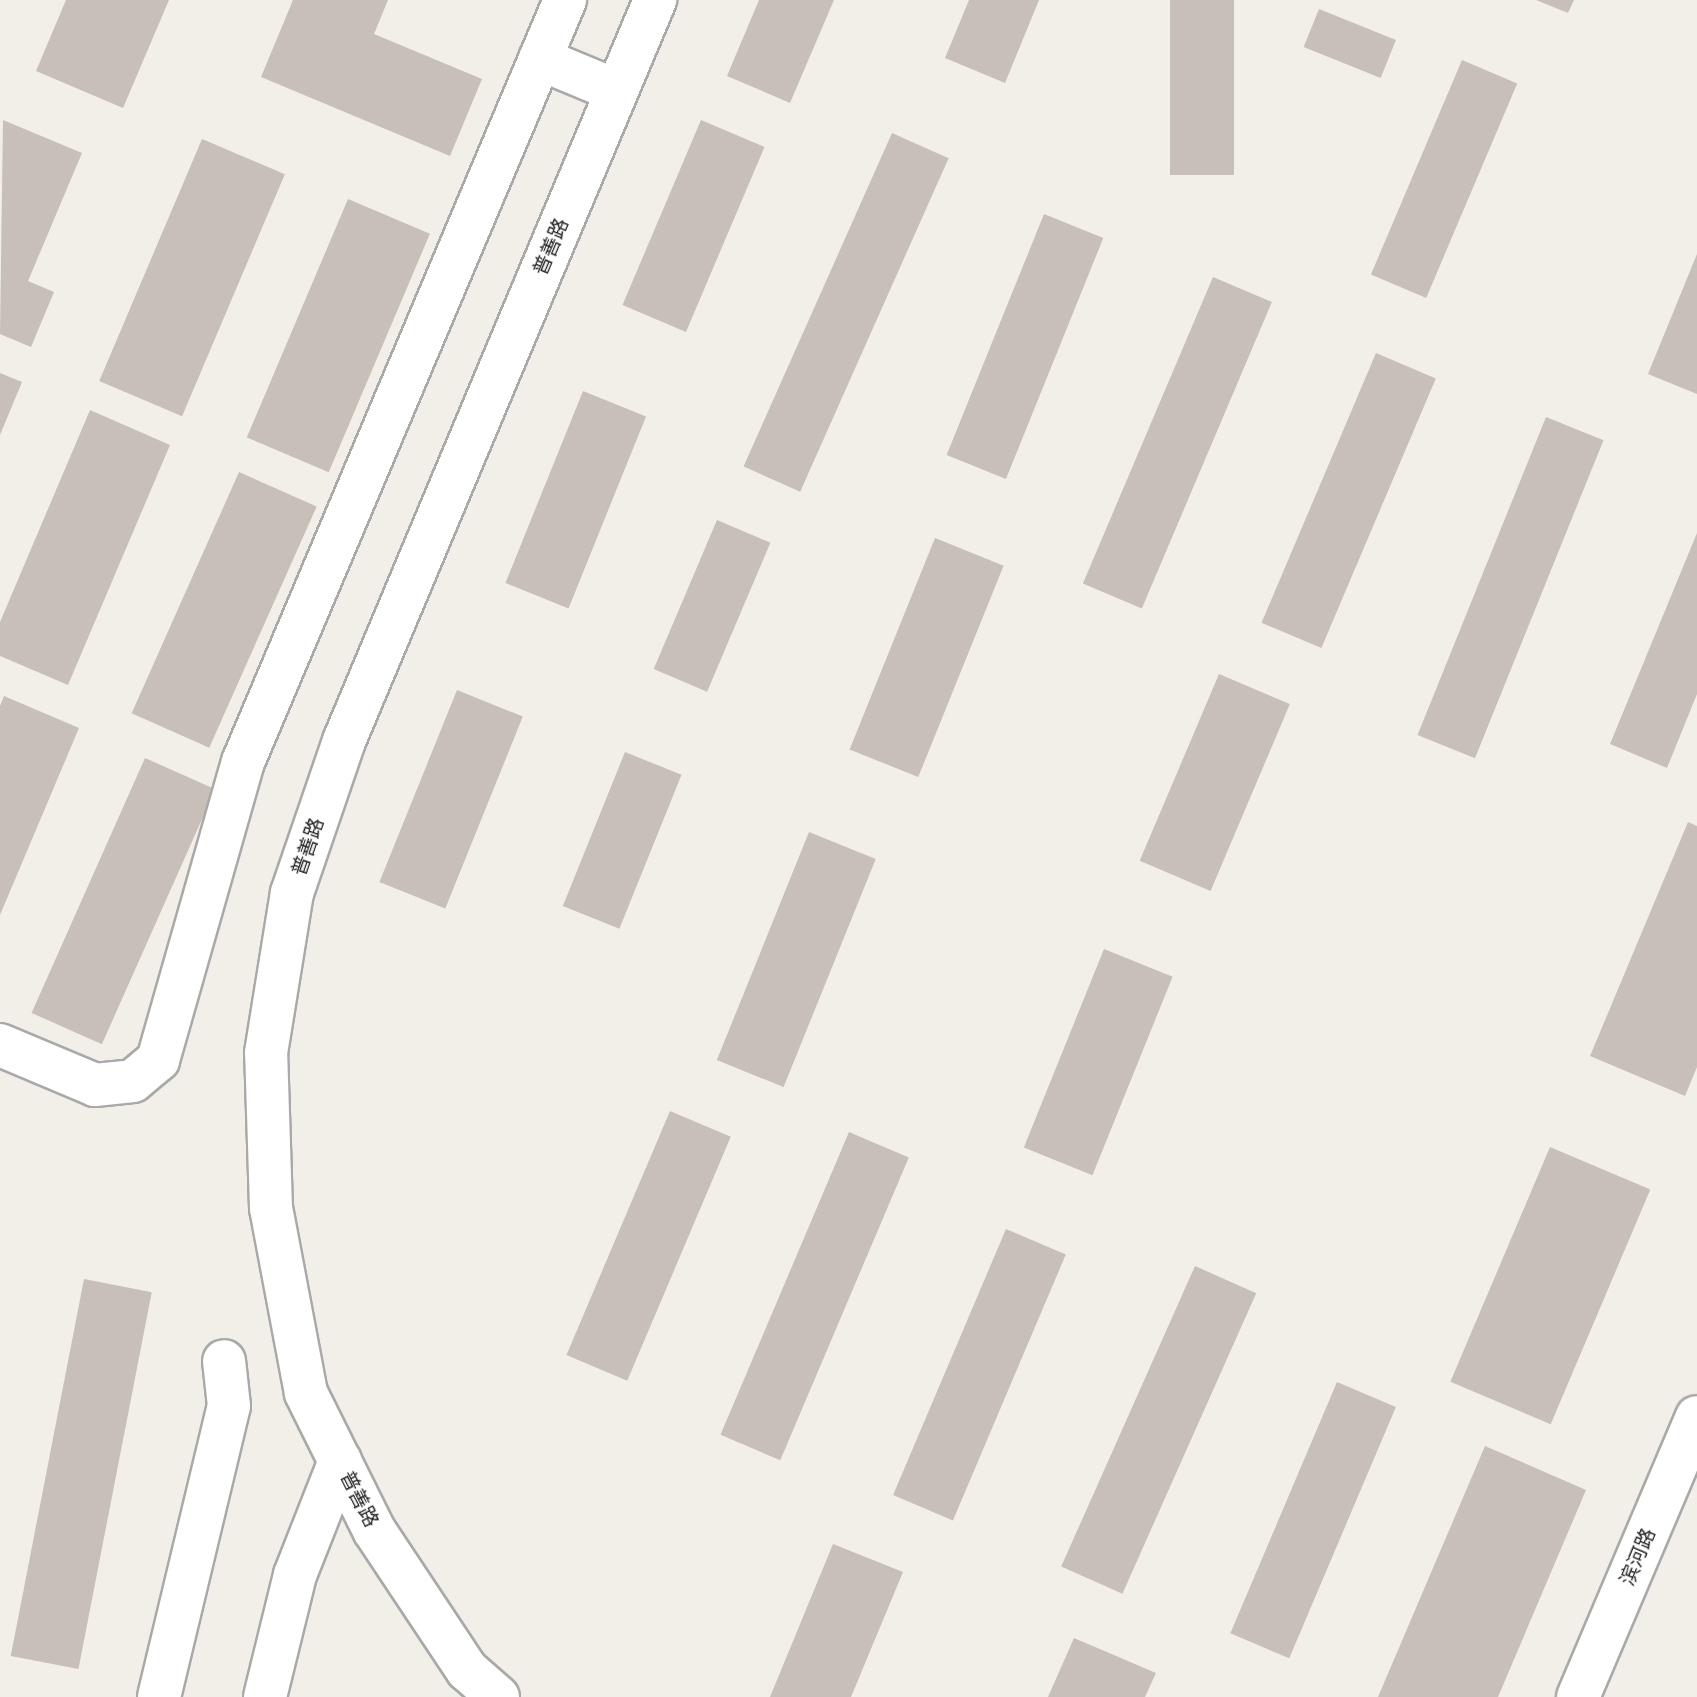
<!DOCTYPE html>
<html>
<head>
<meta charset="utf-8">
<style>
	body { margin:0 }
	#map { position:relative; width:1697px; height:1697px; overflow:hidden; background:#f2efe9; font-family:Roboto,"Noto Sans SC",sans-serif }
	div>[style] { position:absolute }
	.building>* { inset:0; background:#c7bfb8; transform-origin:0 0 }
	.roads { filter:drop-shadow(2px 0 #a9a9a9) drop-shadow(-2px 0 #a9a9a9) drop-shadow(0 2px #a9a9a9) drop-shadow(0 -2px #a9a9a9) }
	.minor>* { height:42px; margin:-21px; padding:0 21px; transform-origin:21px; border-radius:21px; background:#fff }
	span { translate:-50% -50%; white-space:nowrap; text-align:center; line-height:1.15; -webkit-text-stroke:7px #fff; paint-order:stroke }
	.street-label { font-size:20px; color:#222 }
</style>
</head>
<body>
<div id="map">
	<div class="building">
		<i style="clip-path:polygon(66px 0,169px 0,123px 108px,36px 71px)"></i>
		<i style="clip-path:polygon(293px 0,388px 0,374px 34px,482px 79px,450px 156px,261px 77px)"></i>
		<i style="clip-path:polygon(759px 0,834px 0,790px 103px,727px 76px)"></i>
		<i style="clip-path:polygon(969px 0,1039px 0,1005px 83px,945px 58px)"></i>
		<i style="left:1170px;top:0;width:64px;height:175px"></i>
		<i style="clip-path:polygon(1536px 0,1574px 0,1568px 13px)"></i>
		<i style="left:1319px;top:9px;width:83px;height:41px;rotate:22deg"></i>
		<i style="left:1462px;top:60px;width:60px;height:233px;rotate:23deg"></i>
		<i style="clip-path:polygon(3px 120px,82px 153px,28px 281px,54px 292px,31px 347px,0 334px)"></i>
		<i style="left:701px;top:120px;width:69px;height:201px;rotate:23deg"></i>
		<i style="left:892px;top:133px;width:62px;height:365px;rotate:24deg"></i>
		<i style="left:202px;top:139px;width:90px;height:263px;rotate:23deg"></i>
		<i style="left:348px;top:199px;width:89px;height:259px;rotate:23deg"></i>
		<i style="left:1044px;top:214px;width:64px;height:260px;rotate:22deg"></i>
		<i style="clip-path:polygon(1697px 254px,1697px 394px,1648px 374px)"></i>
		<i style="left:1213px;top:277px;width:64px;height:333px;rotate:23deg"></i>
		<i style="left:1376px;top:353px;width:65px;height:293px;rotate:23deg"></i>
		<i style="clip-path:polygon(0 373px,22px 382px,0 435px)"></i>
		<i style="left:583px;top:391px;width:68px;height:207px;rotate:22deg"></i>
		<i style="clip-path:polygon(90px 410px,170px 445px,68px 685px,0 656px,0 622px)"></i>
		<i style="left:1546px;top:417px;width:62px;height:343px;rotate:22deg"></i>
		<i style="left:239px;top:472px;width:85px;height:264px;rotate:24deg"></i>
		<i style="left:717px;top:520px;width:58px;height:162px;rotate:23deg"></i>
		<i style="clip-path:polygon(1697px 533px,1697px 694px,1667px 768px,1610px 744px)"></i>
		<i style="left:935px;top:538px;width:74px;height:228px;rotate:22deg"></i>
		<i style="left:1219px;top:674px;width:77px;height:203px;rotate:23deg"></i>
		<i style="left:457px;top:690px;width:71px;height:207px;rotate:22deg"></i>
		<i style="clip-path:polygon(4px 696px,79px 728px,0 915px,0 706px)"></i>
		<i style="left:625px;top:752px;width:61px;height:166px;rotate:22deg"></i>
		<i style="left:145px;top:758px;width:77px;height:279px;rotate:24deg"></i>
		<i style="clip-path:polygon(1688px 822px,1697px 826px,1697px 1067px,1685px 1096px,1590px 1056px)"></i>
		<i style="left:809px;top:832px;width:72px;height:246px;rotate:22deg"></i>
		<i style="left:1104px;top:949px;width:74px;height:214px;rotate:22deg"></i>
		<i style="left:670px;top:1111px;width:66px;height:265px;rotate:23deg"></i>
		<i style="left:849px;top:1132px;width:65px;height:329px;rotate:23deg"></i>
		<i style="left:1550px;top:1147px;width:109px;height:255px;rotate:23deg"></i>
		<i style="left:1006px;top:1229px;width:65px;height:289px;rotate:23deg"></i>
		<i style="left:1195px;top:1266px;width:67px;height:329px;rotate:24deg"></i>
		<i style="left:84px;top:1279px;width:69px;height:384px;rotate:11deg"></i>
		<i style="left:1337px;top:1382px;width:64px;height:273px;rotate:23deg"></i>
		<i style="clip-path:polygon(1485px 1446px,1586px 1490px,1498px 1697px,1378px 1697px)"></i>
		<i style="clip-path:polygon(833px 1544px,903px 1572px,851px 1697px,770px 1697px)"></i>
		<i style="clip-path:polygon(1074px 1638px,1156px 1673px,1145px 1697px,1048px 1697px)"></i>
	</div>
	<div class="roads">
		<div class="minor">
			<i style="left:540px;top:59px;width:83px;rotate:22.6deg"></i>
			<i style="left:0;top:1045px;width:103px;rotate:22.8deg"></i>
			<i style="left:95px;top:1085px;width:38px;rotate:-6deg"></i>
			<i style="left:133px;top:1081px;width:33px;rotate:-40deg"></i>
			<i style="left:158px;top:1060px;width:310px;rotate:-74.1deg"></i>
			<i style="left:243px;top:762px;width:827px;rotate:-67.09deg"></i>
			<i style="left:159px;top:1697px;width:299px;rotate:-76.5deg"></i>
			<i style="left:229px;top:1406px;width:45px;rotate:-96.3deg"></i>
			<i style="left:265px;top:1697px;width:126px;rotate:-76.2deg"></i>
			<i style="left:295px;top:1575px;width:123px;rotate:-68.5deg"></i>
			<i style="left:498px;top:1697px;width:41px;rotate:-138.9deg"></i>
			<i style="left:467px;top:1670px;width:168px;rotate:-123.6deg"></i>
			<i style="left:374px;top:1530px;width:153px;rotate:-116.4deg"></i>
			<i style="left:306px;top:1393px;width:188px;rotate:-100.7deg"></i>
			<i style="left:271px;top:1208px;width:155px;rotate:-91.8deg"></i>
			<i style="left:266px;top:1053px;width:162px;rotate:-80.8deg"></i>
			<i style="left:292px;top:893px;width:161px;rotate:-71.1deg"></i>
			<i style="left:344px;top:741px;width:804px;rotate:-67.23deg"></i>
			<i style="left:1578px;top:1697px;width:304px;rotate:-67deg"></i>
		</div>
	</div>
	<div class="street-label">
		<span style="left:551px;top:247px;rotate:-67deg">普善路</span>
		<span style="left:308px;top:847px;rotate:-71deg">普善路</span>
		<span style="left:359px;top:1499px;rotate:63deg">普善路</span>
		<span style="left:1638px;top:1557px;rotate:-67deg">滨河路</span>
	</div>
</div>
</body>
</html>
